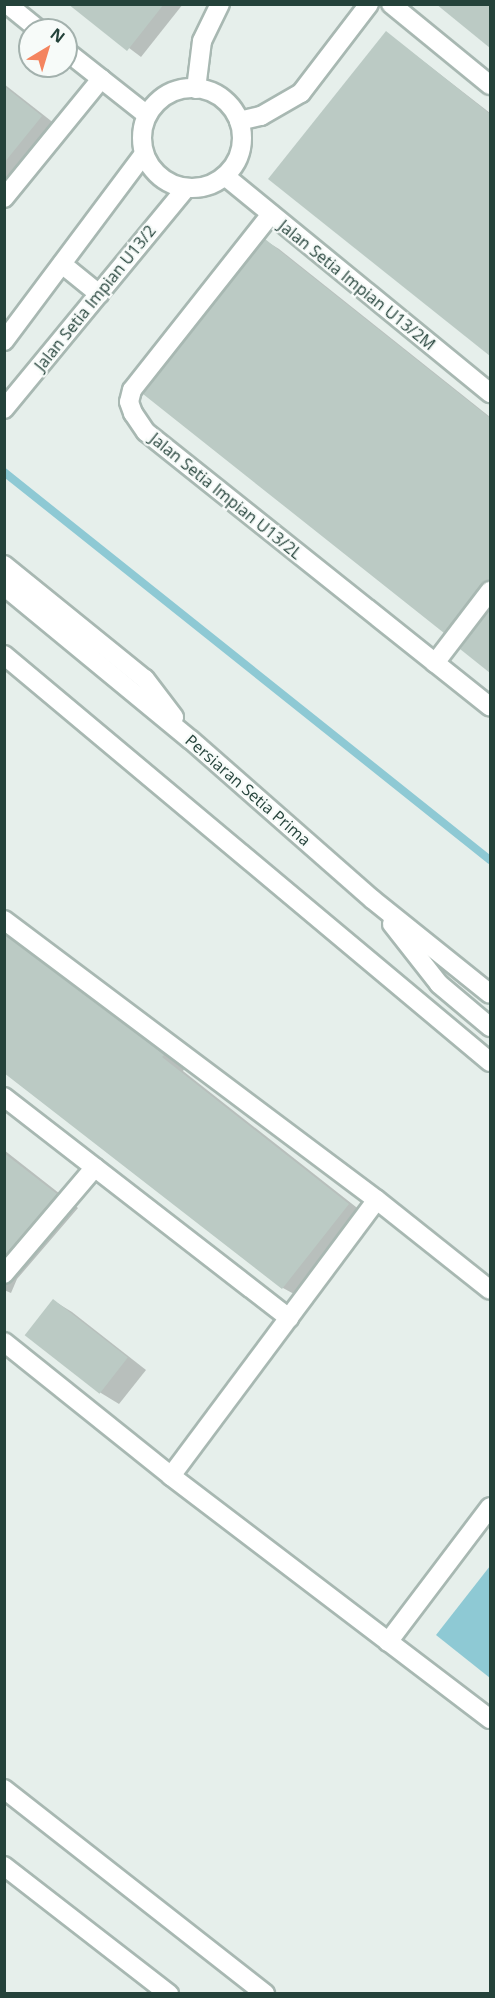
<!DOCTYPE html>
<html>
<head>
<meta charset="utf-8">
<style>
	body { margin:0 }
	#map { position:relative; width:495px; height:1998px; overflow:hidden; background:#e6efeb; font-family:"Open Sans",sans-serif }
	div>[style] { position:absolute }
	.water>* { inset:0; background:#8ec9d4 }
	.shadow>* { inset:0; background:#0003 }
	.stream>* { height:8px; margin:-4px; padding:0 4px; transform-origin:4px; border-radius:4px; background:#8ec9d4 }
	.building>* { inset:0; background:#bbcac4; transform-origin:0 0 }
	.roads { filter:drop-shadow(2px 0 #a8b8b2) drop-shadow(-2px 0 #a8b8b2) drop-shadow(0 2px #a8b8b2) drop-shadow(0 -2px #a8b8b2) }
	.minor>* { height:18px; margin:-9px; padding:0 9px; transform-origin:9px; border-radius:9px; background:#fff }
	.minor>.ring { margin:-9px; padding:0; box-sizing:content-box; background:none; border:18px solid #fff; border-radius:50% }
	span { translate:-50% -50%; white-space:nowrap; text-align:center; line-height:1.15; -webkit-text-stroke:4.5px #f7fbf9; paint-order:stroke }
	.street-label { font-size:16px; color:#24423a }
	.frame { position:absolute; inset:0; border:6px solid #24423a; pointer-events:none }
	.north { position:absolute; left:18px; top:18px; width:60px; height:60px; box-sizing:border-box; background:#f7fbf9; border:2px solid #a3b1ad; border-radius:50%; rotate:38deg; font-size:16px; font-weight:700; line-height:24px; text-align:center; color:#24423a }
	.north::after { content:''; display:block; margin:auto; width:21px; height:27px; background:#f4845f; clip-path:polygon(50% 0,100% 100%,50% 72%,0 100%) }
</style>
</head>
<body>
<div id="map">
	<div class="water">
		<i style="clip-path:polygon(490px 1566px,490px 1678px,436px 1635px)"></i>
	</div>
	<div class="shadow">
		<i style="clip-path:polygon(71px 4px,183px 4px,141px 57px)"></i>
		<i style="clip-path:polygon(438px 4px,490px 4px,490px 46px)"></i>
		<i style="clip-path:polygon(387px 33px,490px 113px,490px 354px,270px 179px)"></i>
		<i style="clip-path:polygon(4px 84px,55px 124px,4px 187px)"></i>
		<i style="clip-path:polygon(266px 241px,279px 249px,490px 417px,490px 597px,458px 639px,445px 632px)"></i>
		<i style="clip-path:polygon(490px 611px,490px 671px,462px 648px)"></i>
		<i style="clip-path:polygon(4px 934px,168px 1055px,185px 1068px,183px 1071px,370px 1218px,305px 1300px,283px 1288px,4px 1071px)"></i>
		<i style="clip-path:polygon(4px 1150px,78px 1208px,17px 1279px,11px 1293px,4px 1290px)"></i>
		<i style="clip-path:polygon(54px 1301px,72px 1312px,146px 1370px,119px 1404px,101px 1393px,27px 1335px)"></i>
	</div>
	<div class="stream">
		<i style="left:4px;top:472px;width:622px;rotate:38.6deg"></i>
	</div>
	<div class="building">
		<i style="clip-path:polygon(68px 4px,164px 4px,127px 51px)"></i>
		<i style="clip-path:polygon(436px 4px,490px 4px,490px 48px)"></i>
		<i style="clip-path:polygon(386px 31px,490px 114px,490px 356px,268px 179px)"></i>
		<i style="clip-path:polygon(4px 86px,42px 116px,4px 163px)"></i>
		<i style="clip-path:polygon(265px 239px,490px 418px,490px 580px,481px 584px,444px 633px,143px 394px)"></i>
		<i style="clip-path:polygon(490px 609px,490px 673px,460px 649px)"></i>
		<i style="clip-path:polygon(4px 934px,145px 1040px,164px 1055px,162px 1057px,349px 1204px,282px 1289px,4px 1073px)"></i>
		<i style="clip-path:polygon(4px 1153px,57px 1194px,4px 1256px)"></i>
		<i style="left:53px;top:1299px;width:95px;height:46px;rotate:38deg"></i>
	</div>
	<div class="roads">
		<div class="minor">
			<i style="left:7px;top:4px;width:41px;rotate:39.1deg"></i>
			<i style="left:391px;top:4px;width:128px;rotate:39.3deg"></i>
			<i style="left:66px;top:51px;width:103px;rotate:38.3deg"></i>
			<i class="ring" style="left:142px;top:88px;width:82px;height:82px"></i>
			<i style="left:196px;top:89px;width:48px;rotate:-82.9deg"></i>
			<i style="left:202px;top:41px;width:41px;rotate:-64.1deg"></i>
			<i style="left:239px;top:121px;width:23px;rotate:-13deg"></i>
			<i style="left:261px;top:116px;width:46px;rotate:-29.9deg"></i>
			<i style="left:301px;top:93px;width:112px;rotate:-52.6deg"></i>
			<i style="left:225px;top:176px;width:343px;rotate:39.3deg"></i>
			<i style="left:4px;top:198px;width:154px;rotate:-50.8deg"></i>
			<i style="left:271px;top:214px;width:224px;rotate:128.3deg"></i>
			<i style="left:132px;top:390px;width:12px;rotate:104deg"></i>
			<i style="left:129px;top:402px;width:12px;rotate:70deg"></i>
			<i style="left:133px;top:413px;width:23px;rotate:56deg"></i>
			<i style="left:146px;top:432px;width:440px;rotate:38.6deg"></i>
			<i style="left:62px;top:264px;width:48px;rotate:39deg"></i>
			<i style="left:4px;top:341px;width:234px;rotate:-53.2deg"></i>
			<i style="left:4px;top:409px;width:286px;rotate:-50.5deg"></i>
			<i style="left:4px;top:565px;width:181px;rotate:39deg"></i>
			<i style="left:145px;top:679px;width:48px;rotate:52.7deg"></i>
			<i style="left:4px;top:586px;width:242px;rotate:39.5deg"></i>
			<i style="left:191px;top:740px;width:241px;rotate:41.3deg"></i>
			<i style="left:372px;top:899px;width:151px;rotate:38.8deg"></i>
			<i style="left:4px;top:655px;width:634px;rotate:39.94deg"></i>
			<i style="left:435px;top:663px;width:91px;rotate:-52.6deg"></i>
			<i style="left:4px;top:920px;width:466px;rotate:36.9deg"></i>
			<i style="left:377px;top:1200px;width:144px;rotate:38.5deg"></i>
			<i style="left:392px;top:924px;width:76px;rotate:51.9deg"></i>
			<i style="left:439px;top:984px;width:67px;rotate:40.1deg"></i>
			<i style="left:4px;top:1097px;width:361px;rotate:37.8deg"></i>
			<i style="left:4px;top:1274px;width:140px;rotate:-49.6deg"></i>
			<i style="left:4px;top:1342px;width:214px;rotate:38.7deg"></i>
			<i style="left:171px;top:1476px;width:401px;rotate:37.3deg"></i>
			<i style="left:171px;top:1476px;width:344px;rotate:-53.3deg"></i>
			<i style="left:388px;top:1642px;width:169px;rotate:-52.9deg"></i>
			<i style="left:4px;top:1789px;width:332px;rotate:38.1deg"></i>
			<i style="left:4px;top:1866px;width:209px;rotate:37.8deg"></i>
		</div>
	</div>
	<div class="street-label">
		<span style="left:357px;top:285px;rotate:39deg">Jalan Setia Impian U13/2M</span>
		<span style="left:95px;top:298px;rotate:-51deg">Jalan Setia Impian U13/2</span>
		<span style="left:226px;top:496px;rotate:39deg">Jalan Setia Impian U13/2L</span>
		<span style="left:248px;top:790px;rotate:41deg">Persiaran Setia Prima</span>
	</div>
	<div class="frame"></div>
	<div class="north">N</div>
</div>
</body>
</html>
